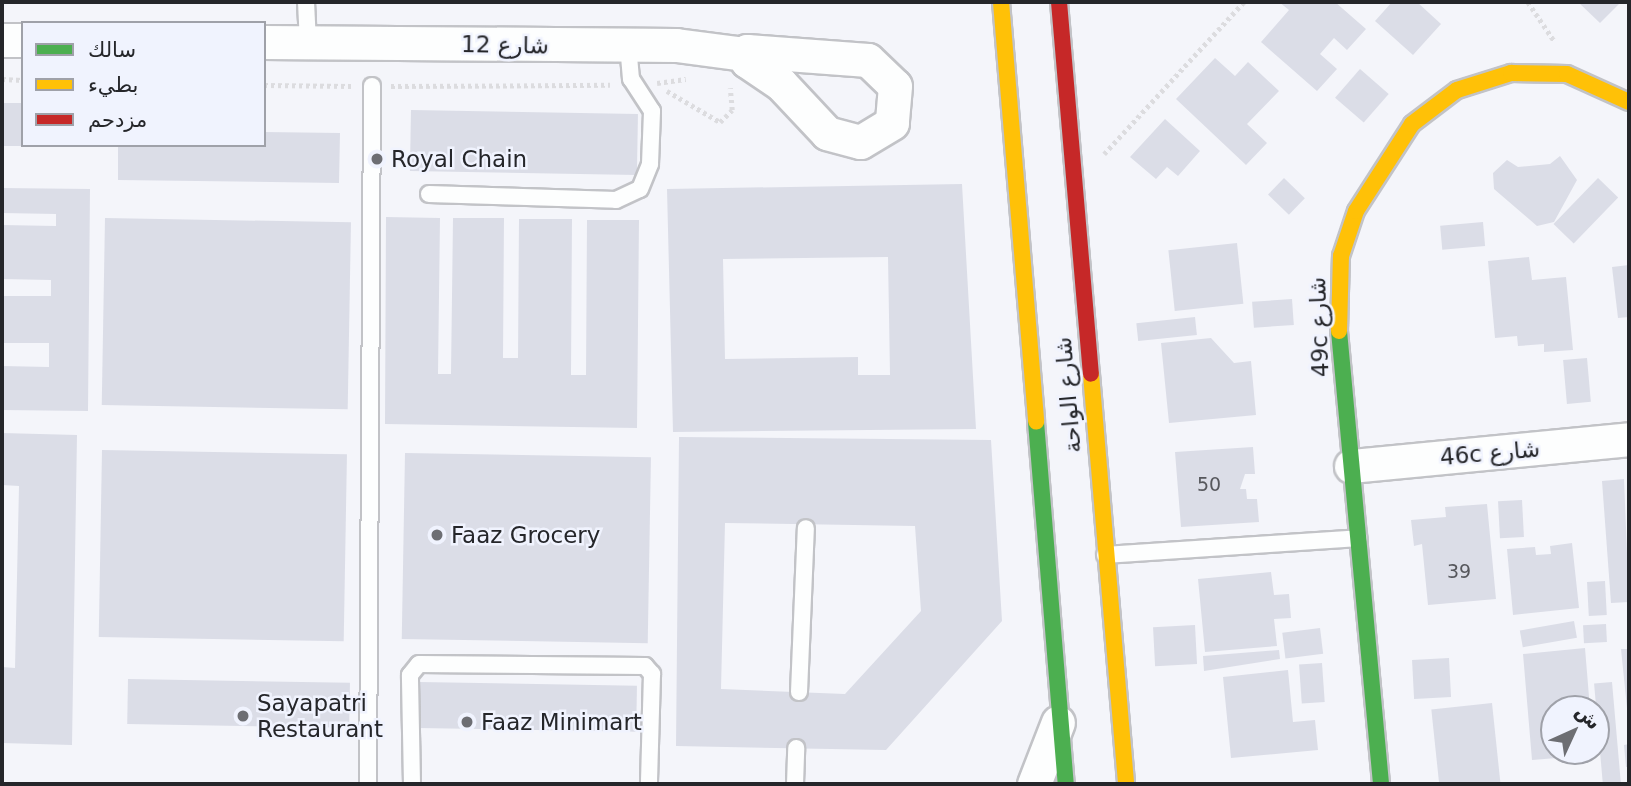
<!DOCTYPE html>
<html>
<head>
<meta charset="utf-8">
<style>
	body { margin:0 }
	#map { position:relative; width:1631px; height:786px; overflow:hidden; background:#f4f5fa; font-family:"DejaVu Sans",Vazirmatn,sans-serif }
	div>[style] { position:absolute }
	.building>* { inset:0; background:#dbdde7; transform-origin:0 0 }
	.path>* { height:4.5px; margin-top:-2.25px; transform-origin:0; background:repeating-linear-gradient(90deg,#dcdcdf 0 3.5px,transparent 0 7px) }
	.roads { filter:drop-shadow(2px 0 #c2c3c7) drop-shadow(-2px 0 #c2c3c7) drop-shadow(0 2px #c2c3c7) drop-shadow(0 -2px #c2c3c7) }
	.lane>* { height:16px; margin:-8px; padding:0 8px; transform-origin:8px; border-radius:8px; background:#fdfefe }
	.street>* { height:33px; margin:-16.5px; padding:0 16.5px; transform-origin:16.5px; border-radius:16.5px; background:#fdfefe }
	.fast>* { height:16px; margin:-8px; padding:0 8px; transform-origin:8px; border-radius:8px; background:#4caf50 }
	.slow>* { height:16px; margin:-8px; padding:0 8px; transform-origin:8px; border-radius:8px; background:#ffc107 }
	.jam>* { height:16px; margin:-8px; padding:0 8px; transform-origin:8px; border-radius:8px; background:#c62828 }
	.dots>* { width:19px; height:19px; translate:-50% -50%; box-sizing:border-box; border:4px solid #f0f3fe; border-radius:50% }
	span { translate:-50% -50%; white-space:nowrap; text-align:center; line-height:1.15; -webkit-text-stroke:5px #f0f3fe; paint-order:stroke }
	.number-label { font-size:19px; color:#56575c }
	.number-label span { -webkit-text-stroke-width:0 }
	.street-label { font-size:23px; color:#25262a }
	.poi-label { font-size:23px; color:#25262a }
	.left { translate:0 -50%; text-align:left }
	.frame { position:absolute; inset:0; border:4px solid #25262a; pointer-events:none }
	.legend { position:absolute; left:21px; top:21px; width:245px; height:126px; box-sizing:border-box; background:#f0f3fe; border:2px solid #9fa1a9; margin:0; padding:9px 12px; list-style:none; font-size:21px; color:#25262a }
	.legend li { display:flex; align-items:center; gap:14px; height:35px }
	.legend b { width:35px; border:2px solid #9fa1a9 }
	.north { position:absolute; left:1540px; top:695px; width:70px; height:70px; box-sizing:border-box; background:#f0f3fe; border:2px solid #9fa1a9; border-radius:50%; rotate:45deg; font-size:19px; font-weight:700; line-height:28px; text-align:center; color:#25262a }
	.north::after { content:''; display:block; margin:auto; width:24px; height:32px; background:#6d6e73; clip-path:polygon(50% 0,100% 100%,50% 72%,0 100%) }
</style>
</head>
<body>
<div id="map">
	<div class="building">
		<i style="clip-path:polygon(1279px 2px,1335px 2px,1366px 29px,1347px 50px,1334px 38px,1320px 54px,1337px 69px,1317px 91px,1261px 42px,1289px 10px)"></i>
		<i style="clip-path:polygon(1392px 2px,1417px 2px,1441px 24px,1413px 55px,1375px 21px)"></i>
		<i style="clip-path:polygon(1578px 2px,1621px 2px,1600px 23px)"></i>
		<i style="clip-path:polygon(1215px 58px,1235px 76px,1248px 62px,1279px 91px,1247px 124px,1267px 143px,1246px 165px,1176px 99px)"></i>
		<i style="left:1360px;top:69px;width:38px;height:38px;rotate:41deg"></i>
		<i style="left:2px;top:103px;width:21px;height:43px"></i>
		<i style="left:411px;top:110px;width:227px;height:61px;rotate:1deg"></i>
		<i style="clip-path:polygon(1165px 119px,1200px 151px,1178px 176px,1167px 167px,1156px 179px,1130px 157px)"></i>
		<i style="clip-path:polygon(264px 132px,340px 133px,339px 183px,118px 180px,118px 145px,264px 145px)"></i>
		<i style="clip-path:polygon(1560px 156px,1577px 180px,1554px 222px,1537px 226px,1494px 189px,1493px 173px,1507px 160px,1518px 167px,1550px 164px)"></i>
		<i style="left:1284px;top:178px;width:29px;height:23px;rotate:44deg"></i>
		<i style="left:1598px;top:178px;width:28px;height:64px;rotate:44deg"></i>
		<i style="clip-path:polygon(evenodd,962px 184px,976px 429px,673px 432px,667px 189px,962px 184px,888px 257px,890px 375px,858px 375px,858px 357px,725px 359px,723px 259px,888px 257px)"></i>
		<i style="clip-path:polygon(2px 188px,90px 189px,88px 411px,2px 410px,2px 366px,49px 367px,49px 343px,2px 343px,2px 296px,51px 296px,51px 280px,2px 279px,2px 225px,56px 226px,56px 214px,2px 213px)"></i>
		<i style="clip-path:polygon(386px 217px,440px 218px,438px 374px,451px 374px,453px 218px,504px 218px,503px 358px,518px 358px,519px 219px,572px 219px,571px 375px,586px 375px,587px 220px,639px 220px,637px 428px,385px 424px)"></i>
		<i style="left:105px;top:218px;width:246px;height:187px;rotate:1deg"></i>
		<i style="left:1483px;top:222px;width:24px;height:43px;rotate:85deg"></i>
		<i style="left:1237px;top:243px;width:61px;height:69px;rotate:84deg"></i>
		<i style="clip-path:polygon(1529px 257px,1532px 280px,1566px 277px,1573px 350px,1544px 352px,1544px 344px,1518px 346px,1517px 336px,1495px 338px,1488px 261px)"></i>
		<i style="clip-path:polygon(1629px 265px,1629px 317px,1618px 318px,1612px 267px)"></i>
		<i style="left:1292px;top:299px;width:26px;height:40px;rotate:86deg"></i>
		<i style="left:1195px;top:317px;width:18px;height:59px;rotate:84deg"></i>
		<i style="clip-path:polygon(1211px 338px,1234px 363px,1251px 361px,1256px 415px,1169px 423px,1161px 343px)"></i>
		<i style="left:1587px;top:358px;width:44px;height:24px;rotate:85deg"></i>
		<i style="clip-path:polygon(2px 433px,77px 435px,72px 745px,2px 743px,2px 667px,15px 668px,19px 486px,2px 485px)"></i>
		<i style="clip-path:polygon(evenodd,679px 437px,991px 440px,1002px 621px,886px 750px,676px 746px,679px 437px,725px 523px,915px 526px,921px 611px,845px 694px,721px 689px,725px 523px)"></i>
		<i style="clip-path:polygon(1253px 447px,1255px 474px,1245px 474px,1240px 489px,1246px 489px,1247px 499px,1257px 499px,1259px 522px,1181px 527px,1175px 452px)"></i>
		<i style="left:102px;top:450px;width:245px;height:187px;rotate:1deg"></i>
		<i style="left:405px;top:453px;width:246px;height:186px;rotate:1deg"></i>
		<i style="clip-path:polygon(1624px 479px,1629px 602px,1611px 603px,1602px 481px)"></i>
		<i style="left:1522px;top:500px;width:37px;height:24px;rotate:87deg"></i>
		<i style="clip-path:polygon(1487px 504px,1496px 599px,1428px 605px,1422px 544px,1414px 546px,1411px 520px,1446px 517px,1445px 507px)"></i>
		<i style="clip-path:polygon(1572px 543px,1579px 608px,1513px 615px,1507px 549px,1535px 547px,1536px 555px,1551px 554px,1550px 546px)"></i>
		<i style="clip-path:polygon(1271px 572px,1274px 595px,1289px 594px,1291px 618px,1274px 619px,1277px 646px,1205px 652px,1198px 579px)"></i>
		<i style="left:1605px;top:581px;width:34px;height:18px;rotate:87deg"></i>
		<i style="left:1574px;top:621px;width:17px;height:55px;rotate:80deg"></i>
		<i style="left:1606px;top:624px;width:18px;height:23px;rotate:87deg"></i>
		<i style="left:1195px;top:625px;width:39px;height:42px;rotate:87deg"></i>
		<i style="left:1320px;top:628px;width:26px;height:38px;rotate:83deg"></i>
		<i style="clip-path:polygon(1585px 648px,1590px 709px,1554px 709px,1554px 751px,1594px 755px,1532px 760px,1523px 654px)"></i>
		<i style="clip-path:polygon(1621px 649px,1629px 649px,1629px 707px,1627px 708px)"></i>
		<i style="clip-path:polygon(1279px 650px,1280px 659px,1204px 671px,1203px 656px)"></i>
		<i style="left:1449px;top:658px;width:39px;height:37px;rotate:87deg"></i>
		<i style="left:1322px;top:663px;width:39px;height:23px;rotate:86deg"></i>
		<i style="clip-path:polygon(1288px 670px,1293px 722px,1315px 720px,1318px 750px,1231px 758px,1223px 677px)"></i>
		<i style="left:128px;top:679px;width:222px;height:45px;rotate:1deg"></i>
		<i style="left:419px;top:682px;width:218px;height:46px;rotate:1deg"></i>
		<i style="left:1612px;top:682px;width:102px;height:18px;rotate:85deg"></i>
		<i style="left:1492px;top:703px;width:81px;height:61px;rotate:84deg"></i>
		<i style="clip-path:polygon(1629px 744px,1629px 767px,1626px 767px,1624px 745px)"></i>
	</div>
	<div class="path">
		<i style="left:1528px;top:2px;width:48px;rotate:56deg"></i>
		<i style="left:2px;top:79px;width:21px;rotate:3deg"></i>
		<i style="left:657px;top:83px;width:29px;rotate:-8deg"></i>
		<i style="left:264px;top:85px;width:87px;rotate:0.7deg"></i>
		<i style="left:391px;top:86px;width:219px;rotate:-0.3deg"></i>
		<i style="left:667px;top:91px;width:61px;rotate:30.3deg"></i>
		<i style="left:720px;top:122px;width:17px;rotate:-45deg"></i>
		<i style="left:732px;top:110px;width:22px;rotate:-95deg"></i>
		<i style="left:1104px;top:154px;width:207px;rotate:-47.4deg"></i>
	</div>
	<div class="roads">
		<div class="lane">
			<i style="left:306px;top:2px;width:41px;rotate:87.2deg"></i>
			<i style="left:429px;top:194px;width:187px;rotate:1.8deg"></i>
			<i style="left:616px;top:200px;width:26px;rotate:-25deg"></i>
			<i style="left:640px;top:189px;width:27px;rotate:-68deg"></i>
			<i style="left:650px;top:164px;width:53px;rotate:-87.8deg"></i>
			<i style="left:652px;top:111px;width:38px;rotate:-123deg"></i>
			<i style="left:631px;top:79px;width:33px;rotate:-95deg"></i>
			<i style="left:1105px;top:555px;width:254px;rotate:-3.8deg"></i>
			<i style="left:799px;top:692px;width:164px;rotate:-87.6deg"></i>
			<i style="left:368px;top:784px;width:698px;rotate:-89.67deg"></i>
			<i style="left:412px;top:784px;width:109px;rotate:-91.1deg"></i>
			<i style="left:410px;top:675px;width:14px;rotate:-51deg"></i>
			<i style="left:419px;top:664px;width:226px;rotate:0.5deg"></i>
			<i style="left:645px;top:666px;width:11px;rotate:49deg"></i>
			<i style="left:652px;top:674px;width:110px;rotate:91.6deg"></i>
			<i style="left:795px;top:784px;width:36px;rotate:-88deg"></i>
		</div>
		<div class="street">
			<i style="left:2px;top:40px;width:21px"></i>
			<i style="left:264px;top:42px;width:412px;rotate:0.4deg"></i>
			<i style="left:676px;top:45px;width:70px;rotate:7.4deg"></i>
			<i style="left:747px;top:51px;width:121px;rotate:4.3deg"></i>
			<i style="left:868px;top:60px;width:37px;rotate:44deg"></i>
			<i style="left:895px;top:86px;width:37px;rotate:95deg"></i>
			<i style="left:892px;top:123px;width:37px;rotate:149deg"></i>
			<i style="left:860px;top:142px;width:34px;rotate:-165deg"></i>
			<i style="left:827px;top:133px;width:67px;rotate:-133.2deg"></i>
			<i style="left:781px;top:84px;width:41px;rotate:-145.9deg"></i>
			<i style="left:747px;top:61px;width:10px;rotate:-90deg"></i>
			<i style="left:1351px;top:466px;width:279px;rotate:-5.5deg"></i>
			<i style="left:1034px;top:784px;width:66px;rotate:-68.8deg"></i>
		</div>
		<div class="fast">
			<i style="left:1339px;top:331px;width:455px;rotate:84.7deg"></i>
			<i style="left:1036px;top:422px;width:363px;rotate:85.3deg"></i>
		</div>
		<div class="slow">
			<i style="left:1001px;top:2px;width:421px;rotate:85.2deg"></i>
			<i style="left:1339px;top:331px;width:75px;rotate:-88.5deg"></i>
			<i style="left:1341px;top:256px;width:47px;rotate:-71.6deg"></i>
			<i style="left:1356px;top:211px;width:103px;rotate:-57.2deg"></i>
			<i style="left:1412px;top:124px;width:56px;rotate:-37.1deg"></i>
			<i style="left:1457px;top:90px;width:57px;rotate:-17.5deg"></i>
			<i style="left:1511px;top:73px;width:56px;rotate:1deg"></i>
			<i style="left:1567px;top:74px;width:68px;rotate:24.3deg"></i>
			<i style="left:1091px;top:374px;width:411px;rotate:85.1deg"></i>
		</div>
		<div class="jam">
			<i style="left:1059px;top:2px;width:373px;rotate:85.1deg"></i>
		</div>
	</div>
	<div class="dots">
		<i style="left:377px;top:159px;background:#6d6e73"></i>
		<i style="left:437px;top:535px;background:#6d6e73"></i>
		<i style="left:243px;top:716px;background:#6d6e73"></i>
		<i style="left:467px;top:722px;background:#6d6e73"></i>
	</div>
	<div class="number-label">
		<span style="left:1209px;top:485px">50</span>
		<span style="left:1459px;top:572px">39</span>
	</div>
	<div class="street-label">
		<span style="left:505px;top:45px;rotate:1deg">شارع 12</span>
		<span style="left:1319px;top:327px;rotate:-92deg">49c شارع</span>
		<span style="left:1068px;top:395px;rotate:-95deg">شارع الواحة</span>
		<span style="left:1490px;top:453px;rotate:-5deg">46c شارع</span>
	</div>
	<div class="poi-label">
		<span class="left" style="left:391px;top:159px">Royal Chain</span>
		<span class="left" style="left:451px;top:535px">Faaz Grocery</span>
		<span class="left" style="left:257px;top:716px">Sayapatri<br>Restaurant</span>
		<span class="left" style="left:481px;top:722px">Faaz Minimart</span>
	</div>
	<div class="frame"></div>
	<ul class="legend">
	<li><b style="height:9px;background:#4caf50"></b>سالك</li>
	<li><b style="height:9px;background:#ffc107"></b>بطيء</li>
	<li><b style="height:9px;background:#c62828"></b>مزدحم</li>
	</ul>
	<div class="north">ش</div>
</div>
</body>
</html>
